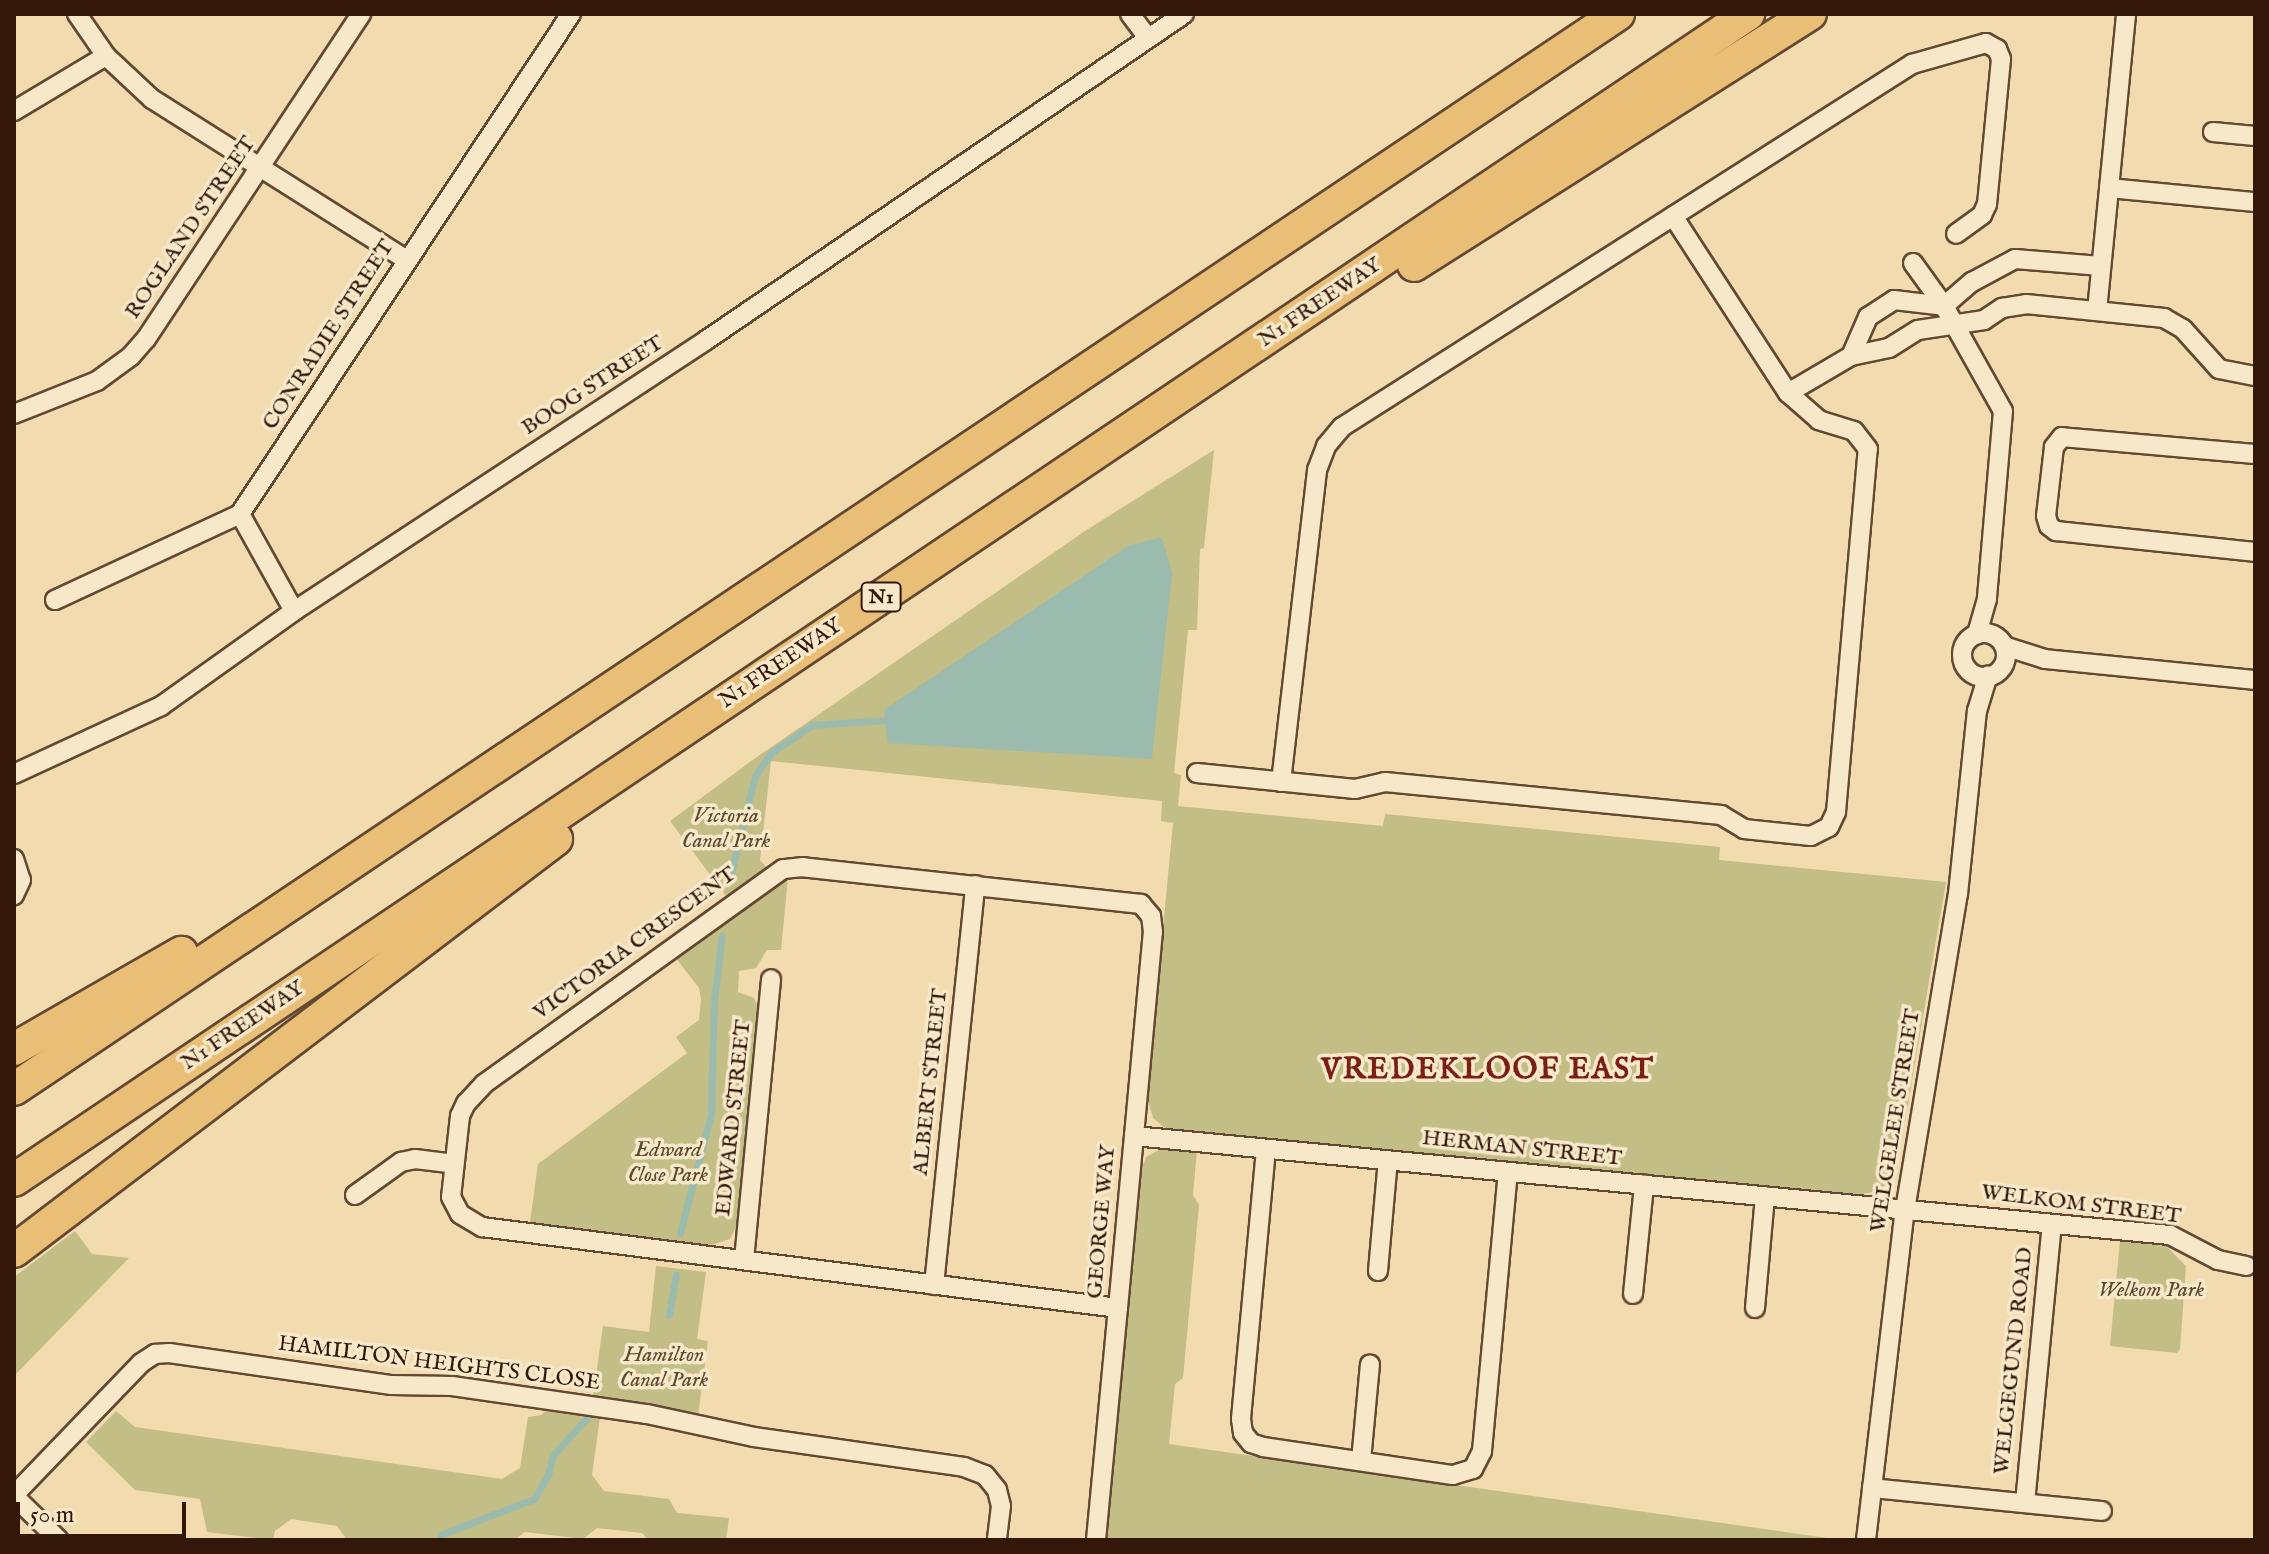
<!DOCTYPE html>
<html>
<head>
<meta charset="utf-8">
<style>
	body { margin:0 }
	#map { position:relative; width:2269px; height:1554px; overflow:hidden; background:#f2dbae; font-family:"IM FELL English",serif }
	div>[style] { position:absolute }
	.green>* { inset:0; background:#c2be85 }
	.water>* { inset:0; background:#9cbbaf }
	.stream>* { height:7px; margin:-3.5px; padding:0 3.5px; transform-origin:3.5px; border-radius:3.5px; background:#9cbbaf }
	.roads { filter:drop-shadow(2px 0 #634832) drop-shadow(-2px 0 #634832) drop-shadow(0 2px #634832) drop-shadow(0 -2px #634832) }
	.street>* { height:18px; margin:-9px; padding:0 9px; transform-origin:9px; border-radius:9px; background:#f7e8ca }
	.street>.ring { margin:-9px; padding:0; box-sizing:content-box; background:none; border:18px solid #f7e8ca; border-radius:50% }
	.highway>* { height:32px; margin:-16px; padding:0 16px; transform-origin:16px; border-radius:16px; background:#e9be77 }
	span { translate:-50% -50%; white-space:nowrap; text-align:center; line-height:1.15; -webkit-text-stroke:7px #f7e8ca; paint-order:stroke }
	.shield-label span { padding:2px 6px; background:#f7e8ca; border:2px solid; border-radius:6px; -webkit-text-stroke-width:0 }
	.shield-label { font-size:20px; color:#331709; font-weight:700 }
	.street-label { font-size:22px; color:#331709 }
	.park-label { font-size:22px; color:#5e492e; font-style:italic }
	.district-label { font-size:30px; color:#7a1f14; font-weight:700; letter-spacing:2px }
	.frame { position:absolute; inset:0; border:16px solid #331709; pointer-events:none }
	.scale { position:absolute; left:16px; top:1502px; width:170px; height:36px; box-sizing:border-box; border:4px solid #331709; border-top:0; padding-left:10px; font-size:24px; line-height:28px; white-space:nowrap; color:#331709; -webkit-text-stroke:6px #f7e8ca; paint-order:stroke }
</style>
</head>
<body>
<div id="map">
	<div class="green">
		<i style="clip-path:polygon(1214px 450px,1204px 548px,1200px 549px,1197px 630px,1188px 630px,1174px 773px,1181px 775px,1178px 806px,1383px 826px,1385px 814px,1720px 847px,1719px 860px,1946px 882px,1897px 1169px,1890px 1182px,1875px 1192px,1848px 1196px,1165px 1128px,1153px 1118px,1147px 1097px,1173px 823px,1161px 821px,1162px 801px,771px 761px,760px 860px,766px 867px,726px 896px,670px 821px,754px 759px,1085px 531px)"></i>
		<i style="clip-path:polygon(788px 878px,781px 950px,767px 950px,756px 968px,739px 971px,738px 992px,754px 998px,760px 1012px,738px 1223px,730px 1239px,708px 1246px,530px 1222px,538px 1164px,687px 1053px,676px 1037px,699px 1020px,701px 999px,699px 988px,675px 957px)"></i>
		<i style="clip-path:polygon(1164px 1147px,1197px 1150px,1193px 1195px,1199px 1205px,1183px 1378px,1175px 1384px,1169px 1444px,1841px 1540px,1106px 1540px,1141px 1171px,1146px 1157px)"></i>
		<i style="clip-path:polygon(75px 1231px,92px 1254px,129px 1258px,14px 1376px,14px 1277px)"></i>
		<i style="clip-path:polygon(2120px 1241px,2166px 1246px,2186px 1266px,2180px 1349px,2177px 1353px,2110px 1346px)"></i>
		<i style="clip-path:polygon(656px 1266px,706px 1272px,697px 1339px,708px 1341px,698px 1416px,593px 1396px,603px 1326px,649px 1332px)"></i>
		<i style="clip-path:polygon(549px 1408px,600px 1417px,592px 1475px,604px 1491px,669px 1499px,677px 1513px,729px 1518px,726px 1540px,648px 1540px,642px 1533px,597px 1528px,583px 1539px,525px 1532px,514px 1540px,347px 1540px,337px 1526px,291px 1519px,275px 1531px,273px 1540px,207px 1532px,200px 1499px,135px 1490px,86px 1442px,116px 1411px,135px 1427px,502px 1479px,520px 1468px,528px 1417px,541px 1415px)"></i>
	</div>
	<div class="water">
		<i style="clip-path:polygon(1162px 537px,1172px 573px,1152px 759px,888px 743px,884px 710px,1128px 546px)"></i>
	</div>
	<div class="stream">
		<i style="left:730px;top:877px;width:104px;rotate:-76.1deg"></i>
		<i style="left:755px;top:776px;width:29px;rotate:-55deg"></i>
		<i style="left:772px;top:752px;width:48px;rotate:-34deg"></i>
		<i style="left:812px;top:725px;width:74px;rotate:-3.9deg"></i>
		<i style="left:680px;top:1233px;width:123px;rotate:-75.4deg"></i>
		<i style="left:711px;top:1114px;width:113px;rotate:-88.5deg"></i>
		<i style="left:714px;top:1001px;width:66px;rotate:-83.1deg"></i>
		<i style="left:669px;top:1315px;width:41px;rotate:-80.1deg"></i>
		<i style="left:440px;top:1540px;width:5px;rotate:-90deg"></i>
		<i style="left:440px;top:1535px;width:101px;rotate:-21deg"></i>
		<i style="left:534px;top:1499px;width:28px;rotate:-60deg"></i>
		<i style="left:548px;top:1475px;width:21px;rotate:-76deg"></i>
		<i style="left:553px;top:1455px;width:50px;rotate:-47.4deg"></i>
	</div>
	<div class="roads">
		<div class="street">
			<i style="left:77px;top:14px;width:51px;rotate:55.4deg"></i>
			<i style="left:106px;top:56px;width:63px;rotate:43.1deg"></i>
			<i style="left:152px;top:99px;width:302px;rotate:32.3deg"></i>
			<i style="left:1130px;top:14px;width:30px;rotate:53deg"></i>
			<i style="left:14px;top:111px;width:107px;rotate:-30.9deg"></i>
			<i style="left:2213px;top:132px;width:42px;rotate:5.4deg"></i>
			<i style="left:2109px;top:188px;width:147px;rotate:5.5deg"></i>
			<i style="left:1913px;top:263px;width:53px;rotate:54.2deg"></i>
			<i style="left:1944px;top:306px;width:120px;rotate:60.7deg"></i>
			<i style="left:2003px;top:411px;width:189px;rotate:94.9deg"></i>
			<i style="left:1987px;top:599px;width:37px;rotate:106deg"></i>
			<i style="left:2097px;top:311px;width:298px;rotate:-84.4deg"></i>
			<i style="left:1851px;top:356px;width:43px;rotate:-66.4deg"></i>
			<i style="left:1868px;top:317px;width:31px;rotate:-33deg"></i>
			<i style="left:1894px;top:300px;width:50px;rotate:6.8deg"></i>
			<i style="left:1944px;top:306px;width:37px;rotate:-41deg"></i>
			<i style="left:1972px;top:282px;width:49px;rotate:-28.1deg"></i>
			<i style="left:2015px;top:259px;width:86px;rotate:4.7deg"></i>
			<i style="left:1788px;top:393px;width:73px;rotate:-30.4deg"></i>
			<i style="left:1851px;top:356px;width:39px;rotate:-12deg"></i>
			<i style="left:1889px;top:348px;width:34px;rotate:-32deg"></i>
			<i style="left:1918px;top:330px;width:67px;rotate:-8.6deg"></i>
			<i style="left:1984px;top:320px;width:22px;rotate:-34deg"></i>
			<i style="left:2002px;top:308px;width:24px;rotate:-9deg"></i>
			<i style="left:2026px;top:304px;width:139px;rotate:5.8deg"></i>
			<i style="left:2164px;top:318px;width:22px;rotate:30deg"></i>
			<i style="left:2183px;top:329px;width:54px;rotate:48deg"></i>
			<i style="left:2219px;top:369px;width:37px;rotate:11deg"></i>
			<i style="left:14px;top:414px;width:89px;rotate:-21.7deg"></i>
			<i style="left:97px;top:381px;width:42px;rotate:-36.3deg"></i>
			<i style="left:131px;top:356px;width:23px;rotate:-49deg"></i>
			<i style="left:146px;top:339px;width:390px;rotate:-56.5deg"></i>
			<i style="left:2255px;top:454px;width:194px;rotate:-175deg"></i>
			<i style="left:2062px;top:437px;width:13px;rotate:129deg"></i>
			<i style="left:2054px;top:447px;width:69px;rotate:96.6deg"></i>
			<i style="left:2046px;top:516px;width:10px;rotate:73deg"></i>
			<i style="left:2049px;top:526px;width:9px;rotate:36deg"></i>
			<i style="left:2056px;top:531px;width:200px;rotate:6deg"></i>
			<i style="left:240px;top:514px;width:111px;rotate:60.9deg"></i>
			<i style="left:55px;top:600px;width:204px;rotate:-24.9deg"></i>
			<i style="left:240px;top:514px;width:600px;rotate:-56.5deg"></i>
			<i class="ring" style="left:1962px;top:633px;width:26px;height:26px"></i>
			<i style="left:2004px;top:646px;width:43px;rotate:17.6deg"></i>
			<i style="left:2045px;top:659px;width:211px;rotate:5.7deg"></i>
			<i style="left:1197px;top:773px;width:159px;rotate:5.8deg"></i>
			<i style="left:1355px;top:789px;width:31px;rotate:-13deg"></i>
			<i style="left:1385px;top:782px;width:338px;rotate:5.6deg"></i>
			<i style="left:1721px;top:815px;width:27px;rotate:31deg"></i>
			<i style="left:1744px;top:829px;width:67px;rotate:6deg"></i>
			<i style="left:1811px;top:836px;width:20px;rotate:-27deg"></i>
			<i style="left:1829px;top:827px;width:17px;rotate:-65deg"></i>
			<i style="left:1836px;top:812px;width:364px;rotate:-85deg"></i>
			<i style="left:1868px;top:449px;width:23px;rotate:-128deg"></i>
			<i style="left:1854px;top:431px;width:37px;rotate:-163deg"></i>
			<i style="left:1819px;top:420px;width:41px;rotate:-138.9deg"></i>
			<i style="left:1788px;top:393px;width:211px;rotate:-123deg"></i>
			<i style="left:14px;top:774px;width:162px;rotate:-24.8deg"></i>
			<i style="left:161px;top:706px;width:163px;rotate:-35.5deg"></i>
			<i style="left:294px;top:611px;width:492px;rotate:-33.3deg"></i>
			<i style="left:705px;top:341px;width:580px;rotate:-34.32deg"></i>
			<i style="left:1281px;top:782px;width:314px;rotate:-83.4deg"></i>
			<i style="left:1317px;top:470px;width:26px;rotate:-69deg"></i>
			<i style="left:1326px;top:446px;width:25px;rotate:-50deg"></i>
			<i style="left:1342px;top:427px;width:676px;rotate:-32.49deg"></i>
			<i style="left:1912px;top:64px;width:77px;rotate:-15.8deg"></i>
			<i style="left:1986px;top:43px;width:13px;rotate:29deg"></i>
			<i style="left:1997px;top:49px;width:11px;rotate:68deg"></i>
			<i style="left:2001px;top:59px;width:146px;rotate:95.5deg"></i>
			<i style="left:1987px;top:204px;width:12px;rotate:114deg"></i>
			<i style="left:1982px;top:215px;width:32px;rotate:144deg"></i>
			<i style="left:14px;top:859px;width:22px;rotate:72deg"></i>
			<i style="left:21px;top:880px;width:17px;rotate:115deg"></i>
			<i style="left:1134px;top:1136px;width:1041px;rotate:5.46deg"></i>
			<i style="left:2170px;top:1235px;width:54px;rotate:27.5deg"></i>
			<i style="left:2218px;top:1260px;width:29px;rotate:12deg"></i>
			<i style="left:1266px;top:1149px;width:271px;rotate:95.3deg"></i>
			<i style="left:1241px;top:1419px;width:14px;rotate:82deg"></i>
			<i style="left:1243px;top:1433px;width:13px;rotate:51deg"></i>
			<i style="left:1251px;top:1443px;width:13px;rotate:18deg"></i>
			<i style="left:1263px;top:1447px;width:192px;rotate:8.4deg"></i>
			<i style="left:1453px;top:1475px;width:21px;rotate:-17deg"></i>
			<i style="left:1473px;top:1469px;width:20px;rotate:-63deg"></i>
			<i style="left:1482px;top:1451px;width:280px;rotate:-84.7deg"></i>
			<i style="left:355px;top:1195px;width:57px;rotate:-35.7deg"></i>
			<i style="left:401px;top:1162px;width:14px;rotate:-12deg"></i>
			<i style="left:415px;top:1159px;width:38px;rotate:7deg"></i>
			<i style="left:744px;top:1260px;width:282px;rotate:-84.5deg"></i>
			<i style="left:1378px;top:1271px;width:111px;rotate:-84.9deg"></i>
			<i style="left:934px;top:1285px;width:402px;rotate:-84.1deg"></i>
			<i style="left:1633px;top:1294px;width:110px;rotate:-84.2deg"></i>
			<i style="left:1755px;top:1308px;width:112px;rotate:-84.9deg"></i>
			<i style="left:1361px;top:1461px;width:97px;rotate:-84.7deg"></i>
			<i style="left:1872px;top:1488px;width:231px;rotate:5.7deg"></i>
			<i style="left:14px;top:1495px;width:183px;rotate:-46.1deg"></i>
			<i style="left:141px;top:1363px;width:17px;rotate:-33deg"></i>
			<i style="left:155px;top:1354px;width:14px;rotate:-4deg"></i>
			<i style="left:169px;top:1353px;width:225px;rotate:8.2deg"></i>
			<i style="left:392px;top:1385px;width:60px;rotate:1deg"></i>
			<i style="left:452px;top:1386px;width:197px;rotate:8.2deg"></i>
			<i style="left:647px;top:1414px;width:109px;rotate:12.1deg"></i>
			<i style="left:754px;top:1437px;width:212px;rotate:8.1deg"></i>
			<i style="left:964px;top:1467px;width:22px;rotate:21deg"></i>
			<i style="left:985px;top:1475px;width:19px;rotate:51deg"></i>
			<i style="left:997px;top:1490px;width:16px;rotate:76deg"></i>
			<i style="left:1001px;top:1506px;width:34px;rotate:97deg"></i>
			<i style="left:14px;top:1496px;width:63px;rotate:44.4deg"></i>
			<i style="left:2025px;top:1503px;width:280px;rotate:-84.5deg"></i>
			<i style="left:1096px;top:1540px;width:233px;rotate:-84.6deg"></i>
			<i style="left:1118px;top:1308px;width:378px;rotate:-84.7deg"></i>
			<i style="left:1153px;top:932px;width:16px;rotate:-97deg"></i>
			<i style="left:1151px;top:916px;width:16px;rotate:-130deg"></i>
			<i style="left:1141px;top:904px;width:340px;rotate:-173.8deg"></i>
			<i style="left:803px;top:867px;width:20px;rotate:174deg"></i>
			<i style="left:783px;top:869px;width:368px;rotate:144.3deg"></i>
			<i style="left:484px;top:1084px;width:26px;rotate:133deg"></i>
			<i style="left:466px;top:1103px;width:14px;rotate:115deg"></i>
			<i style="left:460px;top:1116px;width:81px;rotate:96.3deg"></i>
			<i style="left:451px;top:1197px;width:19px;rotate:62deg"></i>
			<i style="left:460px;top:1214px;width:26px;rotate:31deg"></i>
			<i style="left:482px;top:1227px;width:641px;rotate:7.26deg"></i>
			<i style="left:1866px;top:1540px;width:332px;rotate:-83.3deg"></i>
			<i style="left:1905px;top:1210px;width:320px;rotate:-80.5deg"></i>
			<i style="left:1958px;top:894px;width:184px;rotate:-84.1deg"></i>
			<i style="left:1977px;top:711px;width:37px;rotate:-73deg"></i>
		</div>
		<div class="highway">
			<i style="left:1414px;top:265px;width:469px;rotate:-32.4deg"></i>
			<i style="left:14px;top:1049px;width:193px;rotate:-29.9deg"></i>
			<i style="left:14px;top:1089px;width:1931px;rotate:-33.83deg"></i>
			<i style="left:14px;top:1180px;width:2090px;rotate:-33.92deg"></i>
			<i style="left:14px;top:1251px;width:681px;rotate:-37.24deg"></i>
		</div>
	</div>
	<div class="shield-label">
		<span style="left:881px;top:597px">N1</span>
	</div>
	<div class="street-label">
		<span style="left:191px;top:228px;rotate:-56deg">ROGLAND STREET</span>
		<span style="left:1320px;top:303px;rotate:-34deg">N1 FREEWAY</span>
		<span style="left:329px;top:335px;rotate:-57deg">CONRADIE STREET</span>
		<span style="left:593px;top:386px;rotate:-33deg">BOOG STREET</span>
		<span style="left:781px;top:664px;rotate:-34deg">N1 FREEWAY</span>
		<span style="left:635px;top:944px;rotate:-36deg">VICTORIA CRESCENT</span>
		<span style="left:243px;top:1026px;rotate:-34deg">N1 FREEWAY</span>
		<span style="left:931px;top:1082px;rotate:-84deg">ALBERT STREET</span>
		<span style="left:734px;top:1118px;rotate:-84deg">EDWARD STREET</span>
		<span style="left:1896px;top:1121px;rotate:-81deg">WELGELEE STREET</span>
		<span style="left:1522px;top:1149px;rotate:6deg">HERMAN STREET</span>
		<span style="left:2081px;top:1205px;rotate:7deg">WELKOM STREET</span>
		<span style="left:1102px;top:1222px;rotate:-85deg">GEORGE WAY</span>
		<span style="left:2014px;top:1361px;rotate:-84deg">WELGEGUND ROAD</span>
		<span style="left:439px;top:1364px;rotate:7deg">HAMILTON HEIGHTS CLOSE</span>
	</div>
	<div class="park-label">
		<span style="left:726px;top:829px">Victoria<br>Canal Park</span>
		<span style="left:668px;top:1163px">Edward<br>Close Park</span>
		<span style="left:2151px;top:1291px">Welkom Park</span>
		<span style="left:664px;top:1368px">Hamilton<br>Canal Park</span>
	</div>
	<div class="district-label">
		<span style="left:1488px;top:1070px">VREDEKLOOF EAST</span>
	</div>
	<div class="frame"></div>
	<div class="scale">50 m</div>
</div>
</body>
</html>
